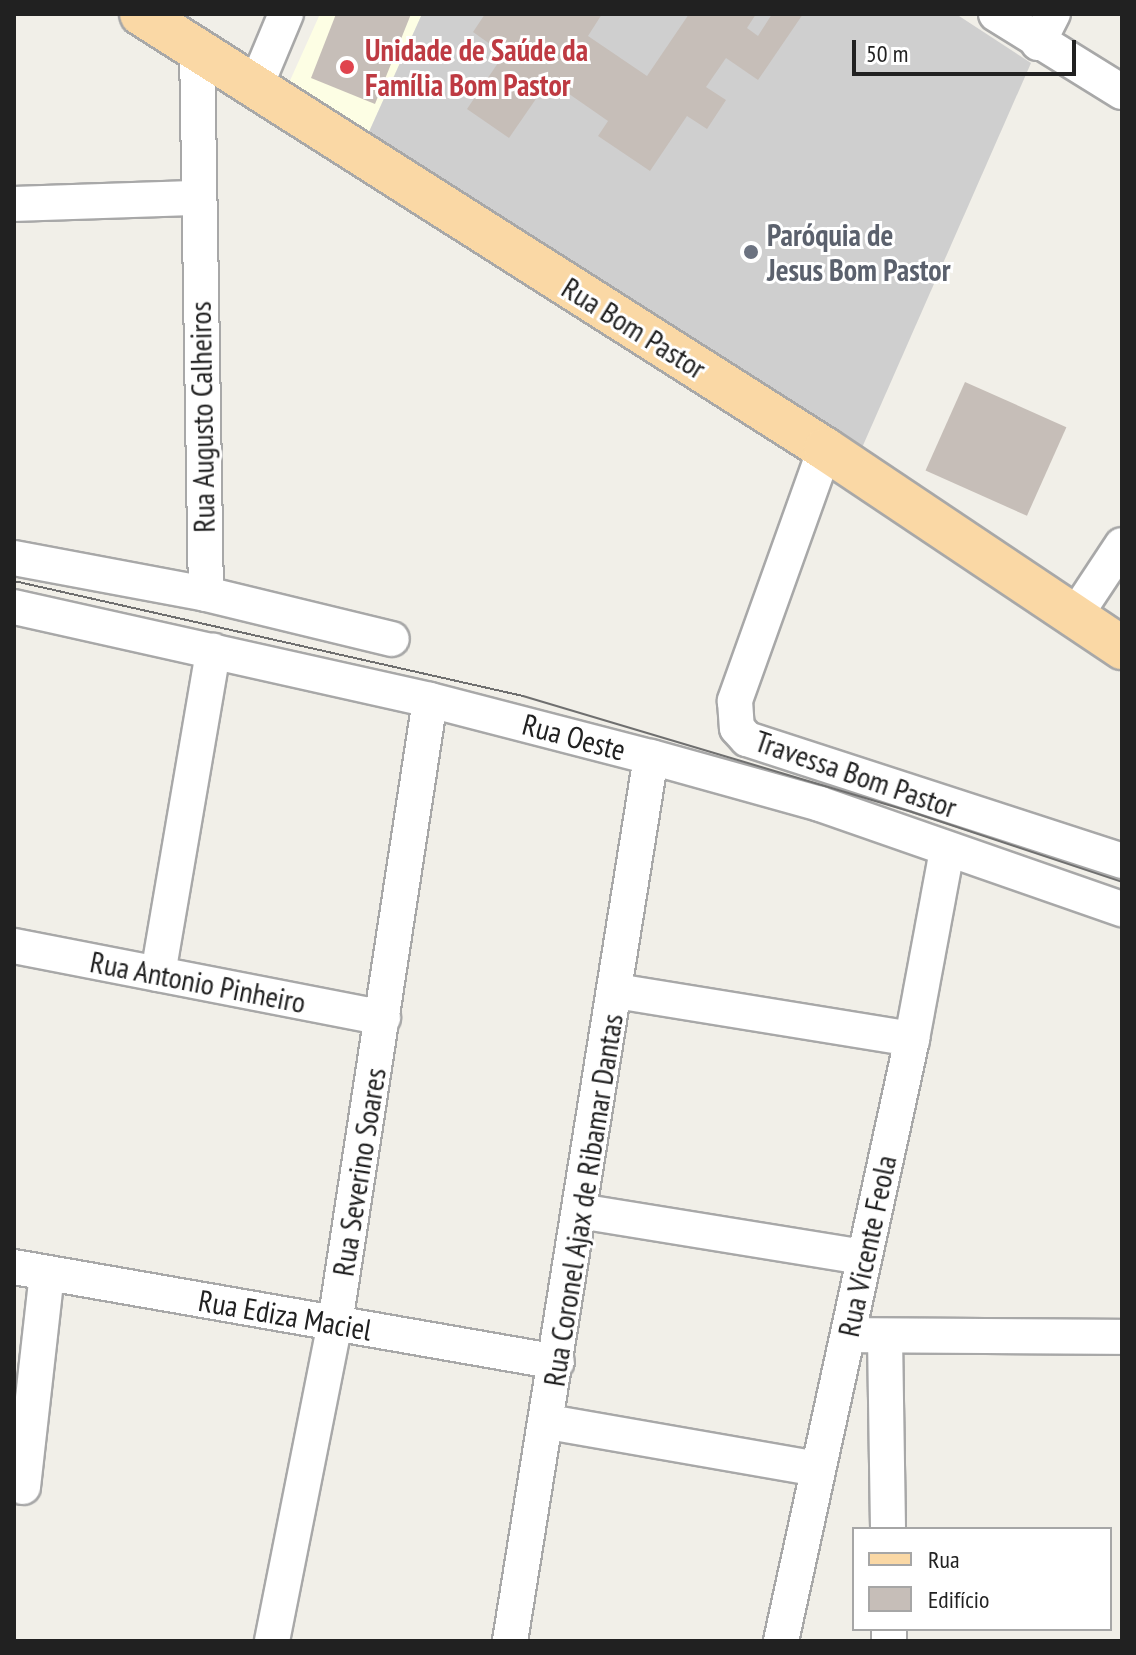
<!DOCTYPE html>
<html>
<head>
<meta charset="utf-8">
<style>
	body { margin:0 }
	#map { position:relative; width:1136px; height:1655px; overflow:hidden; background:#f1efe8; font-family:"PT Sans Narrow",sans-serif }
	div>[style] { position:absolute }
	.education>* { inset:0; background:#fdfee4 }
	.religious>* { inset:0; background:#cfcfcf }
	.building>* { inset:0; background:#c6beb8; transform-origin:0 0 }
	.roads { filter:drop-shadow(2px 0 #a8a8a8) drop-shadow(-2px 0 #a8a8a8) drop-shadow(0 2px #a8a8a8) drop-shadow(0 -2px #a8a8a8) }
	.minor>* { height:34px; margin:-17px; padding:0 17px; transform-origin:17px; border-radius:17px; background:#fff }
	.major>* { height:42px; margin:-21px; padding:0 21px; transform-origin:21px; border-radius:21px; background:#fad8a5 }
	.tram>* { height:2px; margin:-1px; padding:0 1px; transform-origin:1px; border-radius:1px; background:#6f6f6f }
	.dots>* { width:22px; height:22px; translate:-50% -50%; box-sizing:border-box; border:4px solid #fff; border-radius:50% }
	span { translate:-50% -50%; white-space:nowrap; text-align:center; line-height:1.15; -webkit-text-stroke:6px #fff; paint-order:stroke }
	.health-label { font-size:30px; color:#be3a42; font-weight:700 }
	.left { translate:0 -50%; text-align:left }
	.worship-label { font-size:30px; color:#5b616d; font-weight:700 }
	.street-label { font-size:30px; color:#212121 }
	.frame { position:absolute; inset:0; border:16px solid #212121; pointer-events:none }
	.legend { position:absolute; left:852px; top:1527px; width:260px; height:104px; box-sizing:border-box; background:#fff; border:2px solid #a6a6a6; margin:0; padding:10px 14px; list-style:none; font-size:24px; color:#212121 }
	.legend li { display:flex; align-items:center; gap:16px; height:40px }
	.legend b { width:40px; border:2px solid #a6a6a6 }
	.scale { position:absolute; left:852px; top:40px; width:224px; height:36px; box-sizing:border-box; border:4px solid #212121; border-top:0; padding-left:10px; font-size:24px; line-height:28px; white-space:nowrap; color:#212121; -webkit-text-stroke:6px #fff; paint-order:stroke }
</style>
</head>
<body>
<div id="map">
	<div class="education">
		<i style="clip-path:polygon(320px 14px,422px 14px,368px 134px,288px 85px)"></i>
	</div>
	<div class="religious">
		<i style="clip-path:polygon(422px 14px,956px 14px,1031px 63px,861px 450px,368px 134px)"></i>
	</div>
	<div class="building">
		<i style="clip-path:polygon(336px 14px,411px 14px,375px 104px,311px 78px)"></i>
		<i style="clip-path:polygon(485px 14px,602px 14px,588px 36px,647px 76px,689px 14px,756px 14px,747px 28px,758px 36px,772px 14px,803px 14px,758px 80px,726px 58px,706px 87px,726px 100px,707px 129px,687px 116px,650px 171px,598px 136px,608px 121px,549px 80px,509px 138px,467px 109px,504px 54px,473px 32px)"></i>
		<i style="left:965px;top:382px;width:111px;height:97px;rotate:24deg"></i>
	</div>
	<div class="roads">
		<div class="minor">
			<i style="left:996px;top:14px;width:148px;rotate:31.8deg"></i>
			<i style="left:1038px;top:43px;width:33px;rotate:-63deg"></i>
			<i style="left:197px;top:48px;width:546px;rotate:89.06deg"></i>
			<i style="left:206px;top:594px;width:191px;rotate:13.6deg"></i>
			<i style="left:255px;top:88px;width:80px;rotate:-67.3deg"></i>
			<i style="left:14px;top:204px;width:184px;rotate:-1.9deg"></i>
			<i style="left:825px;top:449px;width:268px;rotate:109.7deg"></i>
			<i style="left:735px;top:701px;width:27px;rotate:86deg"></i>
			<i style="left:737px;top:728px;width:15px;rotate:48deg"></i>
			<i style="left:747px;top:739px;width:394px;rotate:18deg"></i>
			<i style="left:14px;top:558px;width:195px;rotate:10.6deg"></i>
			<i style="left:14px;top:607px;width:426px;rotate:12.6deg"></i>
			<i style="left:430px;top:700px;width:228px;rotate:14.5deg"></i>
			<i style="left:651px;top:757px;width:175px;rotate:15.5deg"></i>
			<i style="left:820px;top:804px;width:320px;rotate:19.2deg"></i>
			<i style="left:1075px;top:616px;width:85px;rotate:-56.5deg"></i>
			<i style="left:14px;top:946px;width:376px;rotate:11deg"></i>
			<i style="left:158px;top:974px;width:328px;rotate:-80.3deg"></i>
			<i style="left:616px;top:991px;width:300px;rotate:9.2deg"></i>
			<i style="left:579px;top:1211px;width:287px;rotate:9.2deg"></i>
			<i style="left:14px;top:1267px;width:551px;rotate:9.92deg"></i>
			<i style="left:848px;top:1335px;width:274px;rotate:0.4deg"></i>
			<i style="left:885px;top:1337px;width:192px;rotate:89.1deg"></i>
			<i style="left:548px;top:1422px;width:273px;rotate:9.9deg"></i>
			<i style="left:23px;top:1487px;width:214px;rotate:-83.6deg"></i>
			<i style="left:889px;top:1629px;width:12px;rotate:90deg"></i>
			<i style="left:272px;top:1641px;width:324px;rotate:-78.8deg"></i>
			<i style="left:335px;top:1323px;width:630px;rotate:-81.33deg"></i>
			<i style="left:510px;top:1641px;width:895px;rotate:-80.94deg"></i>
			<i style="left:781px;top:1641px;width:616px;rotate:-77.72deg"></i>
			<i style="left:912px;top:1039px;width:192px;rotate:-79.5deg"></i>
		</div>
		<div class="major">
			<i style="left:141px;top:14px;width:811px;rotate:32.45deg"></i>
			<i style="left:825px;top:449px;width:358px;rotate:33.8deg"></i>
		</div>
	</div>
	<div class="tram">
		<i style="left:14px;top:581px;width:522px;rotate:12.73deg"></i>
		<i style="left:523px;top:696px;width:406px;rotate:16.6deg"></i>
		<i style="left:912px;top:812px;width:221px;rotate:18.4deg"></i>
	</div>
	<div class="dots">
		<i style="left:347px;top:67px;background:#e0444e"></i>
		<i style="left:751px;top:252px;background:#6b7280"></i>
	</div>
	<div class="health-label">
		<span class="left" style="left:365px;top:67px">Unidade de Saúde da<br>Família Bom Pastor</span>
	</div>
	<div class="worship-label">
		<span class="left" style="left:767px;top:252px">Paróquia de<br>Jesus Bom Pastor</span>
	</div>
	<div class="street-label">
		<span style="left:634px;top:328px;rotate:32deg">Rua Bom Pastor</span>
		<span style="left:202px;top:417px;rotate:-91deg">Rua Augusto Calheiros</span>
		<span style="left:574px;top:737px;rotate:15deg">Rua Oeste</span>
		<span style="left:856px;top:774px;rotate:19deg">Travessa Bom Pastor</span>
		<span style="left:198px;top:982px;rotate:11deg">Rua Antonio Pinheiro</span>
		<span style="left:359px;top:1172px;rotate:-81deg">Rua Severino Soares</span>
		<span style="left:583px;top:1200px;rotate:-81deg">Rua Coronel Ajax de Ribamar Dantas</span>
		<span style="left:867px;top:1246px;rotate:-78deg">Rua Vicente Feola</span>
		<span style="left:285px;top:1315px;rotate:10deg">Rua Ediza Maciel</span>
	</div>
	<div class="frame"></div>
	<ul class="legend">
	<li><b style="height:10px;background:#fad8a5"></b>Rua</li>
	<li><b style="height:22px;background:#c6beb8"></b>Edifício</li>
	</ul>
	<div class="scale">50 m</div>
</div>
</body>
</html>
